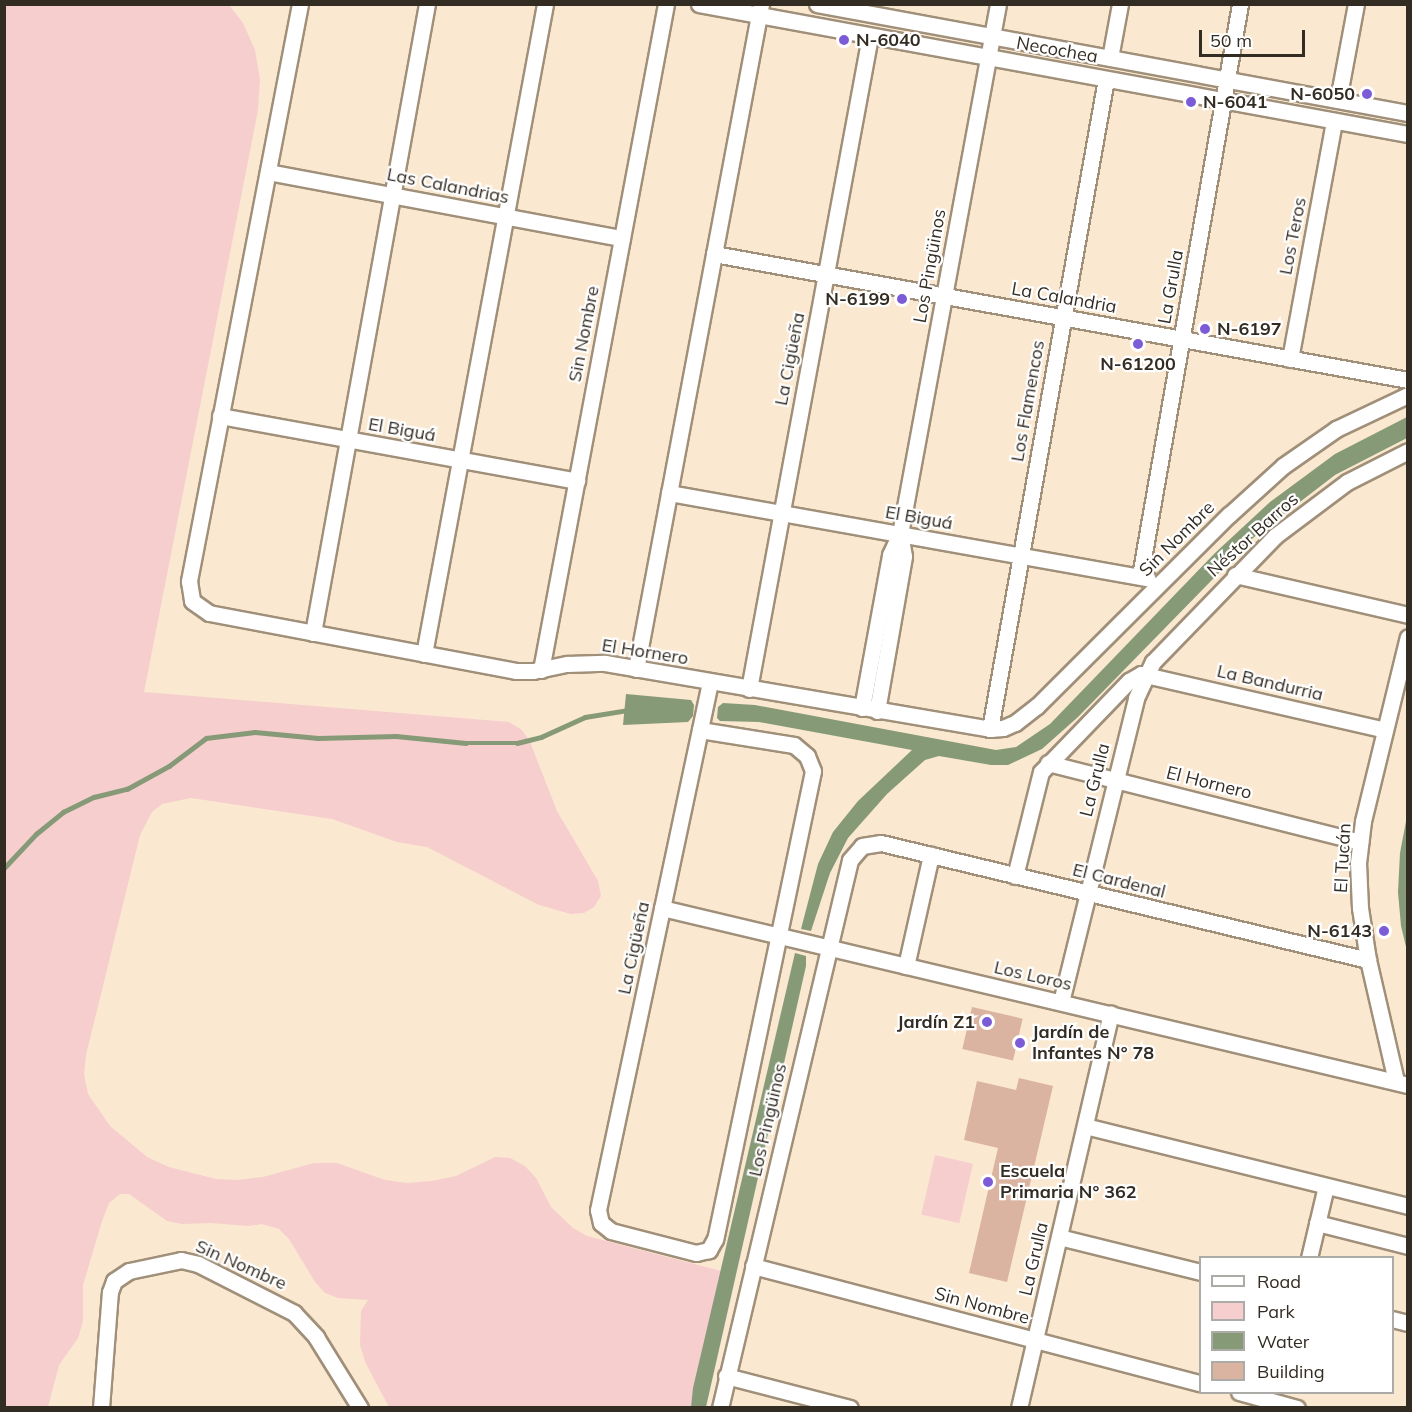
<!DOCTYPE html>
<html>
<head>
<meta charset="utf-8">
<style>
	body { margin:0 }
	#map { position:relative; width:1412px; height:1412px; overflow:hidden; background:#fae8d0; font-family:Mulish,sans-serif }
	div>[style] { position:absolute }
	.green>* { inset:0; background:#f6cece; transform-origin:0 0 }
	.water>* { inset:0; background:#879a78 }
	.stream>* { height:4.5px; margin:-2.25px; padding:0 2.25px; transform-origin:2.25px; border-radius:2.25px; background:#879a78 }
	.building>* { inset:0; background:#dab3a1; transform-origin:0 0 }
	.roads { filter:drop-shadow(2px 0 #a08f79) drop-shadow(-2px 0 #a08f79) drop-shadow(0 2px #a08f79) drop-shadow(0 -2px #a08f79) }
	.minor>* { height:15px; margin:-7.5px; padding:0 7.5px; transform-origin:7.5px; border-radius:7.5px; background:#fff }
	.dots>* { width:16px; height:16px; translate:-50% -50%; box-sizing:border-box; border:3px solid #fff; border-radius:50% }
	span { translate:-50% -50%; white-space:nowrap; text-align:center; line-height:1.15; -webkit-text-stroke:4.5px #fff; paint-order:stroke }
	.poi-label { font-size:18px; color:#332c23; font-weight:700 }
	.left { translate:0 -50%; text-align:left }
	.right { translate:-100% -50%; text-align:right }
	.street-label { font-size:18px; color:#332c23 }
	.frame { position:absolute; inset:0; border:6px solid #332c23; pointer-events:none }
	.legend { position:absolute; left:1199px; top:1256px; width:195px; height:138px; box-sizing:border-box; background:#fff; border:2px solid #adaba7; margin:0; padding:8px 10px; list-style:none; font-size:18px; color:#332c23 }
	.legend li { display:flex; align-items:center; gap:12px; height:30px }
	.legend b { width:30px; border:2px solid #adaba7 }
	.scale { position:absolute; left:1199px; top:30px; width:106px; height:27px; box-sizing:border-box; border:3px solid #332c23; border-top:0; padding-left:8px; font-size:18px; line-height:21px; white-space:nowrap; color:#332c23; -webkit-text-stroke:4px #fff; paint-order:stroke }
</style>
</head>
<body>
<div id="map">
	<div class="green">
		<i style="clip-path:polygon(5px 5px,229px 5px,243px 23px,255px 50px,260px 79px,258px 110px,144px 692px,509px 722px,522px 730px,530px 742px,557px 811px,598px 881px,601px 896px,594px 907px,584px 913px,571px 914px,539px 905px,427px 847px,397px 842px,332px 819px,191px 798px,162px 804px,152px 812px,140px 835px,86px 1055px,84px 1074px,88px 1094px,110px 1126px,147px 1157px,169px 1167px,216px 1179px,238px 1180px,263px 1177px,314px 1163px,337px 1163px,385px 1180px,407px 1183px,432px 1181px,456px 1176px,495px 1157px,510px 1158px,525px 1166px,536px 1178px,551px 1207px,573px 1228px,587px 1236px,721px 1271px,691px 1407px,389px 1407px,366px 1364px,360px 1345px,361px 1311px,368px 1300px,338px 1298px,325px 1293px,315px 1282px,289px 1239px,279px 1229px,262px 1224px,248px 1226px,211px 1223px,182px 1224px,167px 1221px,129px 1194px,120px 1194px,109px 1203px,102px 1221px,83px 1285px,83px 1321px,78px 1338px,59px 1365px,48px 1407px,5px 1408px)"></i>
		<i style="left:935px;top:1155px;width:39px;height:61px;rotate:13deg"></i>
	</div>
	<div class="water">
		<i style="clip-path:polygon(1407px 417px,1407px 438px,1335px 475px,1253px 538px,1078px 717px,1042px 749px,1008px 765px,991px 765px,939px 756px,925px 760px,887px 794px,848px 838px,830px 873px,811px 931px,801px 929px,818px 864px,833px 832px,858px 801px,912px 750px,759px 722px,720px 721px,717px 718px,718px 707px,723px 703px,755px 705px,996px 750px,1016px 747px,1050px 724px,1215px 553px,1270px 502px,1335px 454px)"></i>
		<i style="clip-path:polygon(626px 694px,691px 700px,694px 705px,693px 716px,688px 722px,623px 725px)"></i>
		<i style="clip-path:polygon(1407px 816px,1407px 951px,1401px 926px,1398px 892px,1400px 853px)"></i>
		<i style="clip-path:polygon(795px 953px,806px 956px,806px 966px,706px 1407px,691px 1407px,693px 1388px)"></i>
	</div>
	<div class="stream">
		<i style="left:4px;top:868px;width:47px;rotate:-46.7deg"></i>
		<i style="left:36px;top:834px;width:35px;rotate:-39deg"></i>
		<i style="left:63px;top:812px;width:34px;rotate:-26deg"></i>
		<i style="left:94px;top:797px;width:34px;rotate:-14deg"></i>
		<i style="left:127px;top:789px;width:48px;rotate:-28.7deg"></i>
		<i style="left:169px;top:766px;width:46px;rotate:-37.1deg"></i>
		<i style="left:206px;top:738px;width:49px;rotate:-7deg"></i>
		<i style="left:255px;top:732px;width:63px;rotate:5.4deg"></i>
		<i style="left:318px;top:738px;width:78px;rotate:-1.5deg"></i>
		<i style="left:396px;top:736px;width:70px;rotate:5.7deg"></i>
		<i style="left:466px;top:743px;width:51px"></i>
		<i style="left:517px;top:743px;width:25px;rotate:-14deg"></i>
		<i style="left:541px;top:737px;width:48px;rotate:-24.4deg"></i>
		<i style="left:585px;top:717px;width:44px;rotate:-9.2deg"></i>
	</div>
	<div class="building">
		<i style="left:972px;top:1007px;width:52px;height:43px;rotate:13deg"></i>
		<i style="clip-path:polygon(1019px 1078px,1053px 1086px,1007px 1282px,969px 1273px,998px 1148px,964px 1140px,977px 1081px,1016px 1090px)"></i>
	</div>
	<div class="roads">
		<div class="minor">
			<i style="left:300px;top:4px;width:588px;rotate:100.89deg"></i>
			<i style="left:189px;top:581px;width:20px;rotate:81deg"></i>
			<i style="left:192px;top:601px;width:21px;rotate:35deg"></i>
			<i style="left:209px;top:613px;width:312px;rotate:10.7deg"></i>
			<i style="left:516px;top:671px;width:17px"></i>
			<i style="left:533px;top:671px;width:35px;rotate:-12deg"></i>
			<i style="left:567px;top:664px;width:38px;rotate:-2deg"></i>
			<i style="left:605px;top:663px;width:391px;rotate:9.7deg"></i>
			<i style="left:990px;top:729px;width:13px;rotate:-4deg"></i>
			<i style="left:1003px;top:728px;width:13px;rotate:-23deg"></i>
			<i style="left:1015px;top:723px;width:28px;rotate:-38deg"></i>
			<i style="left:1037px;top:706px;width:271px;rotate:-44.9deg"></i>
			<i style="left:1229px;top:515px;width:73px;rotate:-42.2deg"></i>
			<i style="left:1283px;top:466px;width:65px;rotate:-34.9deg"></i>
			<i style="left:1336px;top:429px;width:80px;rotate:-25.3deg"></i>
			<i style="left:699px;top:4px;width:721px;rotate:10.39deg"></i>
			<i style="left:817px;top:4px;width:601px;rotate:10.45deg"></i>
			<i style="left:1110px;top:58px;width:55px;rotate:-79.5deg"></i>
			<i style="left:1338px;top:100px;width:98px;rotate:-79.4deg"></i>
			<i style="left:268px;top:172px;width:360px;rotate:10.6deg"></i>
			<i style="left:714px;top:254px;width:705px;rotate:10.29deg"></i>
			<i style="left:1290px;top:359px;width:242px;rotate:-79.5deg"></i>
			<i style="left:220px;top:416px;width:363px;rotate:10.3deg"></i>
			<i style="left:669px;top:493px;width:486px;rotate:10.1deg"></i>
			<i style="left:1235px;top:575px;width:178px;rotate:13deg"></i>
			<i style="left:1140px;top:576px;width:581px;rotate:-80.08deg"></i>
			<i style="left:313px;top:633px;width:639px;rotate:-79.73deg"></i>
			<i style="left:424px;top:654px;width:661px;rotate:-79.45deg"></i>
			<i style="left:636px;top:669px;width:677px;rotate:-79.35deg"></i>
			<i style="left:541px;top:670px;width:678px;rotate:-79.37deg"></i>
			<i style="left:749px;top:689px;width:664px;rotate:-79.5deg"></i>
			<i style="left:862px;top:708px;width:156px;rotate:-79.6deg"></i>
			<i style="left:890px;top:555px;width:23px;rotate:-65deg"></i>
			<i style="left:900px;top:534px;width:539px;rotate:-79.52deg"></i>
			<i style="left:877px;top:711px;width:157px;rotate:-80.1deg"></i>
			<i style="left:904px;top:556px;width:22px;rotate:-100deg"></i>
			<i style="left:990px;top:729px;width:660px;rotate:-79.88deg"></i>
			<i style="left:700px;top:730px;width:95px;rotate:9.1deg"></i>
			<i style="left:794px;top:745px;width:17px;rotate:40deg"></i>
			<i style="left:807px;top:756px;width:16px;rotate:68deg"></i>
			<i style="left:813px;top:771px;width:478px;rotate:101.8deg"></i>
			<i style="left:715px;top:1239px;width:13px;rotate:119deg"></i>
			<i style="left:709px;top:1250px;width:13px;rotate:167deg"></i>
			<i style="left:696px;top:1253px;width:88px;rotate:-165.5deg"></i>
			<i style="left:611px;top:1231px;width:13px;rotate:-141deg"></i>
			<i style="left:601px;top:1223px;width:13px;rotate:-103deg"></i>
			<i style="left:598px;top:1210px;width:540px;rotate:-78.02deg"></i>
			<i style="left:1048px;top:763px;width:322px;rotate:14.2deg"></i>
			<i style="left:1015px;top:876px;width:107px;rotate:-76deg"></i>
			<i style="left:1041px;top:772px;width:127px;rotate:-46deg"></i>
			<i style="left:1129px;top:681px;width:14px;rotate:-30deg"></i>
			<i style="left:1141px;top:674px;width:250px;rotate:12.9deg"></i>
			<i style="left:662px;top:908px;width:767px;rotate:13.35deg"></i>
			<i style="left:906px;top:966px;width:114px;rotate:-77.3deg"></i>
			<i style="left:1061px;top:1002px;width:313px;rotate:-76.1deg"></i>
			<i style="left:1136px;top:698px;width:40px;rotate:-65deg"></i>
			<i style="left:1153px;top:662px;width:175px;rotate:-45.9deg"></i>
			<i style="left:1275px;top:536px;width:90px;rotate:-36.9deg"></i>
			<i style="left:1347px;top:482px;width:68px;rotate:-26.9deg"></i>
			<i style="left:1396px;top:1081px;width:124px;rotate:-103deg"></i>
			<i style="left:1368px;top:960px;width:53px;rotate:-98.7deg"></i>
			<i style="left:1360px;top:908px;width:45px;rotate:-92.5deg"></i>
			<i style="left:1358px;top:863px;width:42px;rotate:-83.2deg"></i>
			<i style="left:1363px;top:821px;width:189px;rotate:-76.3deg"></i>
			<i style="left:1085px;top:1126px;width:333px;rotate:13.9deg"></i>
			<i style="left:1317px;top:1223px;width:94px;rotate:14.2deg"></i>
			<i style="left:1059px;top:1237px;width:145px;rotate:13.9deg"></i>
			<i style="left:1309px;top:1258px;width:74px;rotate:-76.7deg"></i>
			<i style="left:753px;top:1266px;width:462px;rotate:14.7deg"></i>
			<i style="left:1392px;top:1319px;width:16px;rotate:14deg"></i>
			<i style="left:726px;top:1376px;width:128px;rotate:14.5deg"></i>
			<i style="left:1239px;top:1392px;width:60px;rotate:15.4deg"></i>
			<i style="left:101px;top:1408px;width:116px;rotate:-85.6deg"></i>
			<i style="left:110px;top:1292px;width:12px;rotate:-70deg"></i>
			<i style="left:114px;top:1281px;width:18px;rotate:-34deg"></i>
			<i style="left:129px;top:1271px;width:53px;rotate:-11.9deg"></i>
			<i style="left:181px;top:1260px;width:17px;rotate:13deg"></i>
			<i style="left:198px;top:1264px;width:108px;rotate:27deg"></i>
			<i style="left:294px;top:1313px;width:33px;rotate:47deg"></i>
			<i style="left:316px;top:1337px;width:84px;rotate:58.2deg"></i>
			<i style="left:720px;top:1408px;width:563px;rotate:-76.65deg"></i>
			<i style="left:850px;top:860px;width:18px;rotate:-49deg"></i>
			<i style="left:862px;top:846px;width:19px;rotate:-9deg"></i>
			<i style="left:881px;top:843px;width:501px;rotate:13.51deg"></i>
			<i style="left:1019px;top:1408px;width:405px;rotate:-76.9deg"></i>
		</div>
	</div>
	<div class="dots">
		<i style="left:844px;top:40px;background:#7b5cd6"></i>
		<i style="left:1367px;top:94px;background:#7b5cd6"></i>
		<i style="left:1191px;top:102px;background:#7b5cd6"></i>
		<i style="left:902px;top:299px;background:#7b5cd6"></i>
		<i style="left:1205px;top:329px;background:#7b5cd6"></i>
		<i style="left:1138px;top:344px;background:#7b5cd6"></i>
		<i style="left:1384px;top:931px;background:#7b5cd6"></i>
		<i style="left:987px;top:1022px;background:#7b5cd6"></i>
		<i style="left:1020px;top:1043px;background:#7b5cd6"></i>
		<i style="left:988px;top:1182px;background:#7b5cd6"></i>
	</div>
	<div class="poi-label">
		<span class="left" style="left:856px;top:40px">N-6040</span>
		<span class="right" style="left:1355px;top:94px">N-6050</span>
		<span class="left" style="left:1203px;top:102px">N-6041</span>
		<span class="right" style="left:890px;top:299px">N-6199</span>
		<span class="left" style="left:1217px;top:329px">N-6197</span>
		<span style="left:1138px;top:364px">N-61200</span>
		<span class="right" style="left:1372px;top:931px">N-6143</span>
		<span class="right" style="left:975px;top:1022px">Jardín Z1</span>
		<span class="left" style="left:1032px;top:1043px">Jardín de<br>Infantes N° 78</span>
		<span class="left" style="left:1000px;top:1182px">Escuela<br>Primaria N° 362</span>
	</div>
	<div class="street-label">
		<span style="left:1057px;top:50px;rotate:10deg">Necochea</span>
		<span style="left:448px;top:186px;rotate:11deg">Las Calandrias</span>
		<span style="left:1293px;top:236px;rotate:-79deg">Los Teros</span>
		<span style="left:930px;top:266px;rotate:-80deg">Los Pingüinos</span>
		<span style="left:1171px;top:287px;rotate:-80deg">La Grulla</span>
		<span style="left:1064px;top:298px;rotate:10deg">La Calandria</span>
		<span style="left:584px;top:334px;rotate:-79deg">Sin Nombre</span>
		<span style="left:790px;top:359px;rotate:-79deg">La Cigüeña</span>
		<span style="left:1028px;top:401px;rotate:-80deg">Los Flamencos</span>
		<span style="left:402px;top:430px;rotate:10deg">El Biguá</span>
		<span style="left:919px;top:518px;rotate:10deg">El Biguá</span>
		<span style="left:1253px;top:535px;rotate:-42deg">Néstor Barros</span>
		<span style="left:1177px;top:539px;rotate:-45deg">Sin Nombre</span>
		<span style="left:645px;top:652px;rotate:9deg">El Hornero</span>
		<span style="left:1270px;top:683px;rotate:13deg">La Bandurria</span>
		<span style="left:1095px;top:780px;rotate:-76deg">La Grulla</span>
		<span style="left:1209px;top:783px;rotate:14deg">El Hornero</span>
		<span style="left:1343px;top:858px;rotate:-87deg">El Tucán</span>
		<span style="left:1119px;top:881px;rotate:14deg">El Cardenal</span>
		<span style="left:634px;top:948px;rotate:-78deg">La Cigüeña</span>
		<span style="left:1033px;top:976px;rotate:13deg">Los Loros</span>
		<span style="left:768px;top:1120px;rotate:-77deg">Los Pingüinos</span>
		<span style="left:1034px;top:1259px;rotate:-77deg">La Grulla</span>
		<span style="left:241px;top:1265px;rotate:24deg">Sin Nombre</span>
		<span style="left:982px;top:1306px;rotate:15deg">Sin Nombre</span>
	</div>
	<div class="frame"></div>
	<ul class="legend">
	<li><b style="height:8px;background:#fff"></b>Road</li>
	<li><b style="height:16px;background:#f6cece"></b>Park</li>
	<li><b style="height:16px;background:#879a78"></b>Water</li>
	<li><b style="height:16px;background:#dab3a1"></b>Building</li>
	</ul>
	<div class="scale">50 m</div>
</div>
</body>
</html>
